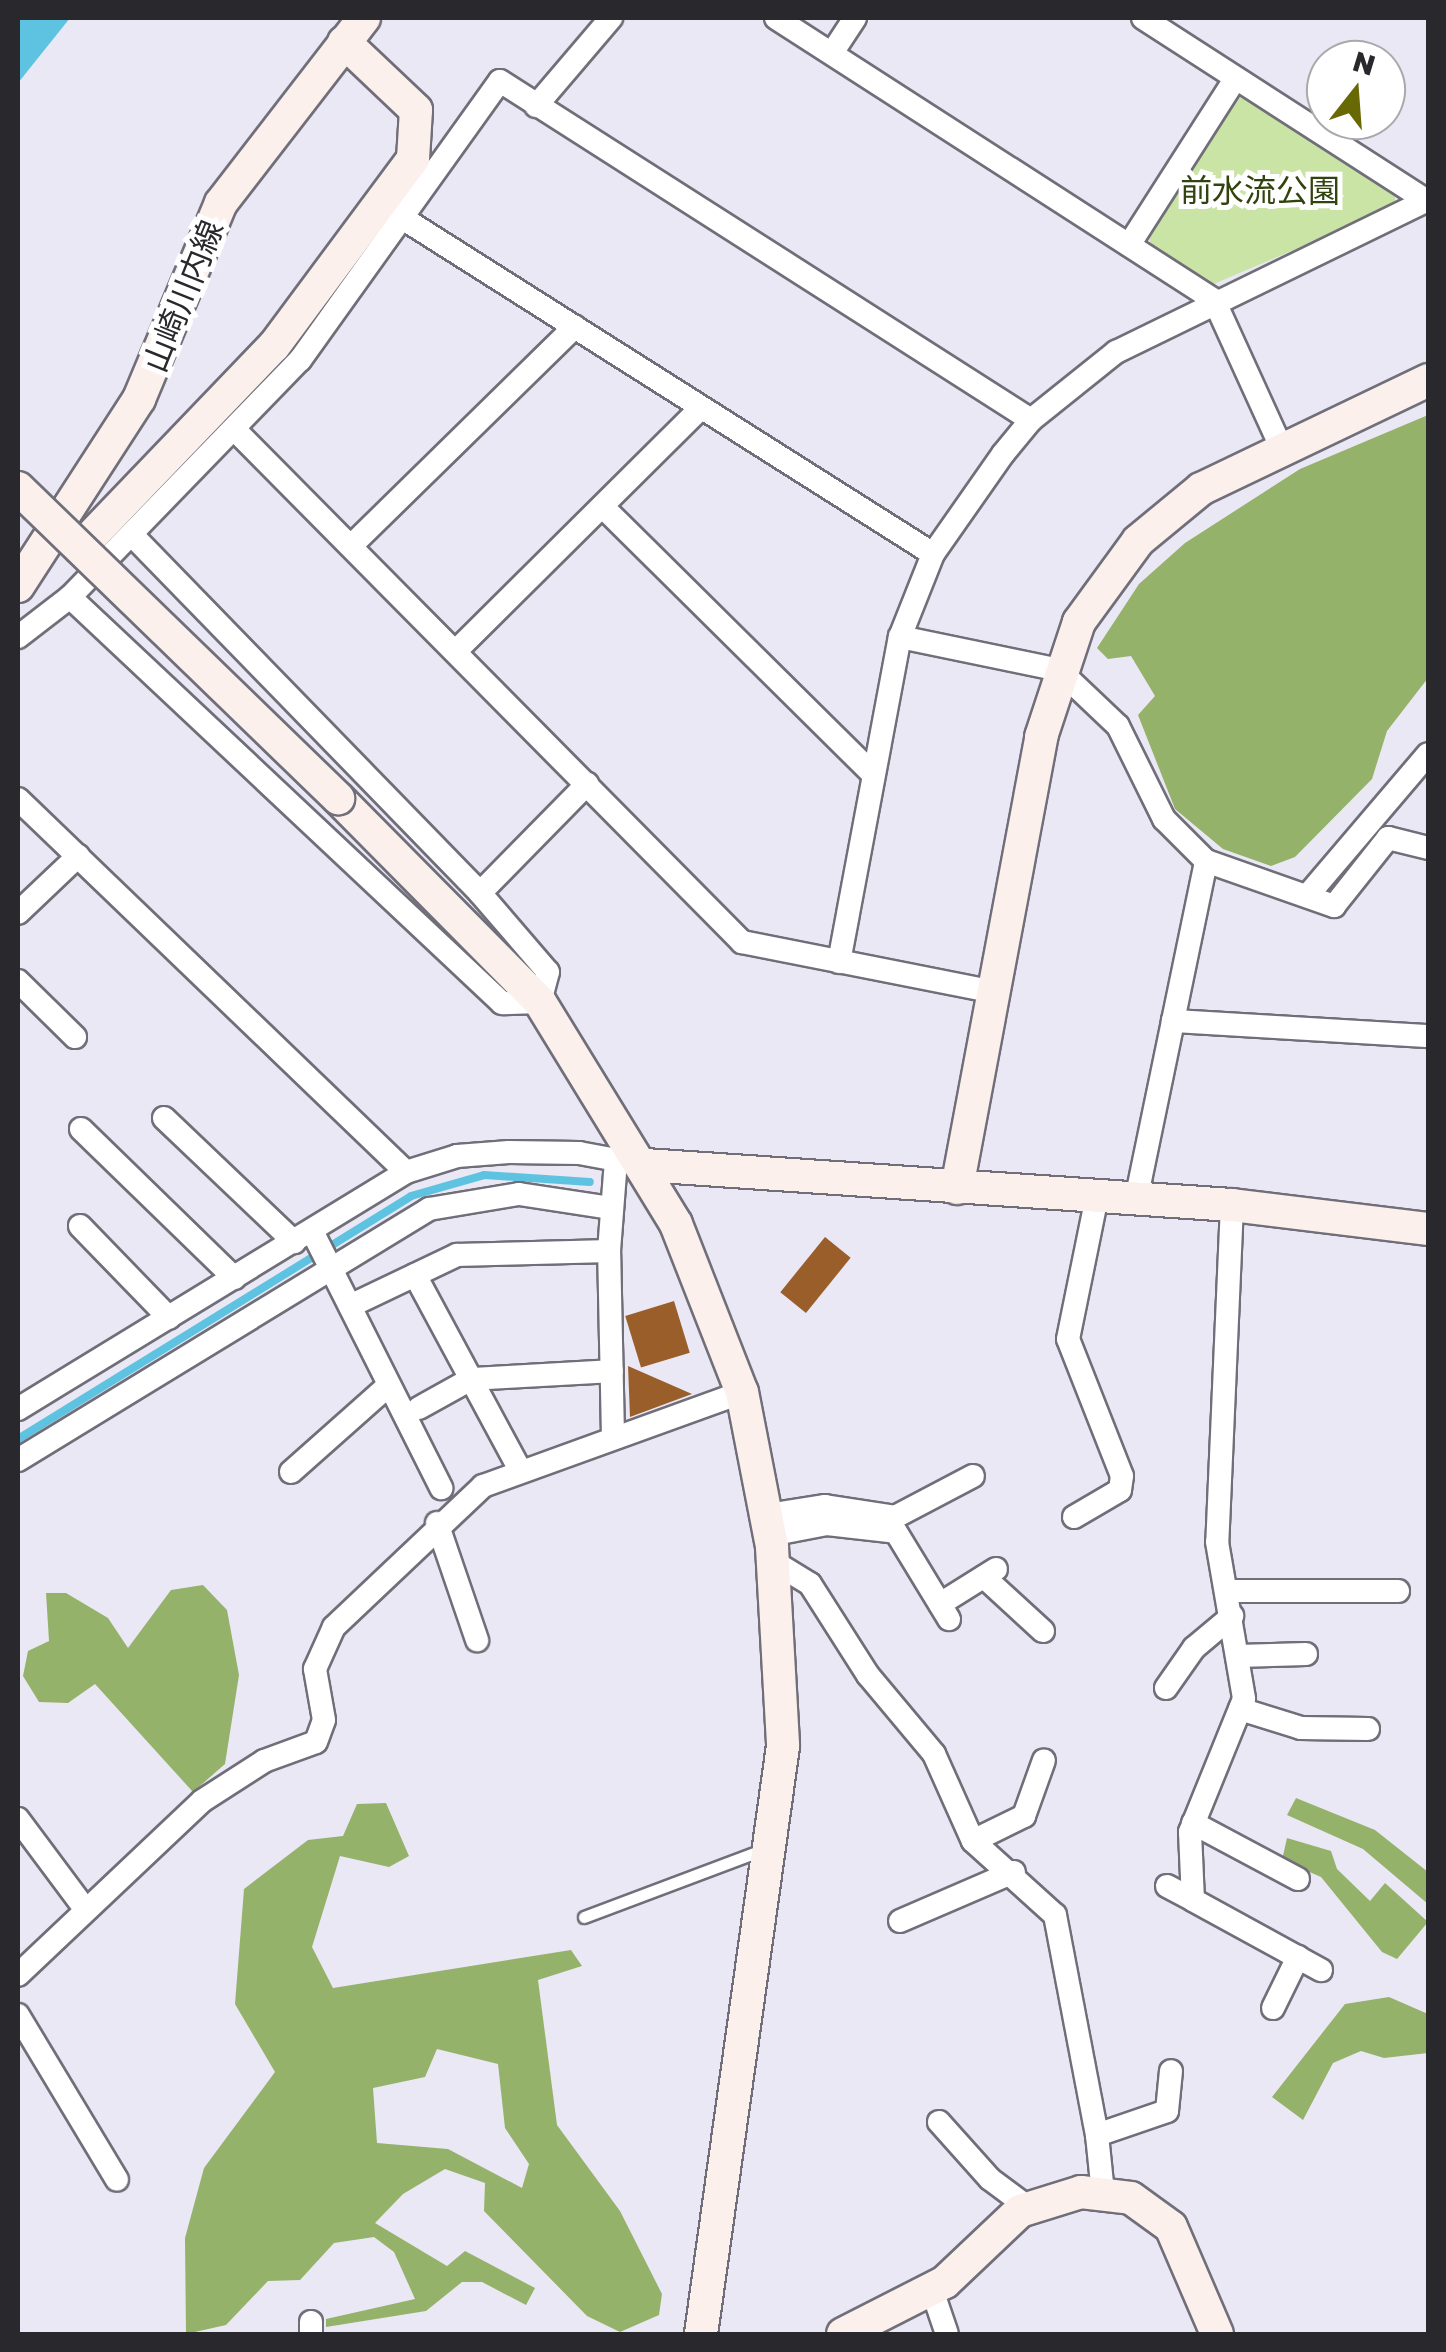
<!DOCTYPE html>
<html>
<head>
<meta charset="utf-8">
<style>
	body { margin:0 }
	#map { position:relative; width:1446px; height:2352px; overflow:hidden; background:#eae8f5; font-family:"Golos Text","Noto Sans JP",sans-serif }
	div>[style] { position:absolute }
	.green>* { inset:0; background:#cae4a6 }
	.forest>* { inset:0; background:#95b26a }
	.water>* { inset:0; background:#5ec3e0 }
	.stream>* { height:8px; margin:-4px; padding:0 4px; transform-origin:4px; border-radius:4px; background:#5ec3e0 }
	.building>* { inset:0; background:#9a5e2a; transform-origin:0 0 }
	.roads { filter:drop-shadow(2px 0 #706f79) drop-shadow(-2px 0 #706f79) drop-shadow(0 2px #706f79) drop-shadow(0 -2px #706f79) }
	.lane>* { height:11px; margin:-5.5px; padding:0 5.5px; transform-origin:5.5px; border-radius:5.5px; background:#fff }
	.street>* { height:22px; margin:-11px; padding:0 11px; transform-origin:11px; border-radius:11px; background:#fff }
	.secondary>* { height:32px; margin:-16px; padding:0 16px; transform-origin:16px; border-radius:16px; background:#fcf0ec }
	.bridges { filter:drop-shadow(2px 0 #706f79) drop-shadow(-2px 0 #706f79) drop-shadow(0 2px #706f79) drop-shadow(0 -2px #706f79) }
	.secondary-bridge>* { height:32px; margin:-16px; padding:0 16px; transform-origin:16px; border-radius:16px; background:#fcf0ec }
	span { translate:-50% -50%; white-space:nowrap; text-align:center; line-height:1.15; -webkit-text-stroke:10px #fff; paint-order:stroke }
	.park-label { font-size:32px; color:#31430e }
	.street-label { font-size:32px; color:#29292d }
	.frame { position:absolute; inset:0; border:20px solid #29292d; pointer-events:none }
	.north { position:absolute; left:1306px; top:40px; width:100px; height:100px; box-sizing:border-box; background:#fff; border:2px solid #a9a9ab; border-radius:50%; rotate:17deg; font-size:28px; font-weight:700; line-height:40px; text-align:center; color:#29292d }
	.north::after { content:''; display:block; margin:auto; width:35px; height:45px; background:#686905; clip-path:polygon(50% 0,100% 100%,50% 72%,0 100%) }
</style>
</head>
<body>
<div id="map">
	<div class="green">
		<i style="clip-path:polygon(1247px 96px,1395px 192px,1395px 207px,1209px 286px,1152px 248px,1147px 232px,1236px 98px)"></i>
	</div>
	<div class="forest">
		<i style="clip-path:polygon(1428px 415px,1428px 678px,1387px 731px,1372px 779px,1295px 857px,1271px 866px,1223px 849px,1175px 809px,1138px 715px,1155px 696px,1131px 656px,1108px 659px,1097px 648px,1139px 584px,1185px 543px,1300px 469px)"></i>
		<i style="clip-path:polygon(203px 1585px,227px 1610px,239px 1675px,225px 1764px,193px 1792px,95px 1684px,68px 1703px,39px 1702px,23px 1676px,28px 1651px,49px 1641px,46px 1593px,66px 1593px,108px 1618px,128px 1648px,171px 1590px)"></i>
		<i style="clip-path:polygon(1296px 1798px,1375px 1830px,1428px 1872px,1428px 1904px,1363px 1849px,1287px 1815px)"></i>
		<i style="clip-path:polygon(evenodd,386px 1803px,409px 1856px,389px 1867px,340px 1856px,312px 1947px,333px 1988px,571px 1950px,582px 1966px,538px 1980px,557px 2125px,620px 2211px,662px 2294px,659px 2315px,620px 2332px,587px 2316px,484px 2211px,485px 2183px,445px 2169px,403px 2194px,375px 2223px,447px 2266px,465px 2251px,535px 2288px,526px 2305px,482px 2282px,462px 2282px,426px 2311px,326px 2327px,326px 2319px,415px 2299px,394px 2252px,374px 2237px,334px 2243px,300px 2280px,268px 2281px,226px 2325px,186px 2334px,185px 2238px,204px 2168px,275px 2072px,235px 2004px,244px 1889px,308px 1840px,343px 1836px,357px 1804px,386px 1803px,437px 2049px,498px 2064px,505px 2128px,529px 2164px,522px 2188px,448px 2149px,377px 2143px,373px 2088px,425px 2077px,437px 2049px)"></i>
		<i style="clip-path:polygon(1287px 1838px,1331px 1851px,1337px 1869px,1370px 1901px,1385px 1883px,1428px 1922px,1397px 1959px,1382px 1952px,1321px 1877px,1282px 1860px)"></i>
		<i style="clip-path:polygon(1389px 1997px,1428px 2014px,1428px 2053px,1384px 2058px,1361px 2051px,1333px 2063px,1303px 2120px,1272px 2097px,1345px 2004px)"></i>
	</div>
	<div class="water">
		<i style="clip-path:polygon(18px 18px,70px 18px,18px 83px)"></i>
	</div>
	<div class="stream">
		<i style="left:18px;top:1439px;width:462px;rotate:-31.7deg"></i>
		<i style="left:411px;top:1196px;width:76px;rotate:-16deg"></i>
		<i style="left:484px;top:1175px;width:106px;rotate:3.8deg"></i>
	</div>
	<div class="building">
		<i style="left:825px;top:1237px;width:33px;height:71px;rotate:39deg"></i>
		<i style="left:674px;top:1301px;width:54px;height:51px;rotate:73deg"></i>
		<i style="clip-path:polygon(628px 1366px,692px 1394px,630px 1417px)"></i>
	</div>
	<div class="roads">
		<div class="lane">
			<i style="left:584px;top:1917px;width:190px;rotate:-20.6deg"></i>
		</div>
		<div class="street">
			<i style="left:776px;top:18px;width:521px;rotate:32.77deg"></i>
			<i style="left:1214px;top:300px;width:164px;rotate:65.5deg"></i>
			<i style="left:1143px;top:18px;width:338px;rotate:32.8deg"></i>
			<i style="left:832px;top:53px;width:42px;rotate:-56.7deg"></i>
			<i style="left:536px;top:106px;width:116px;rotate:-49.6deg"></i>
			<i style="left:404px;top:219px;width:626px;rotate:32.34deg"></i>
			<i style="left:1129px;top:245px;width:198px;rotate:-57.4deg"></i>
			<i style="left:237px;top:432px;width:718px;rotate:45.28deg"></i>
			<i style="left:742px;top:942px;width:257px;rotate:11.2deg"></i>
			<i style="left:605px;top:509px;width:373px;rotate:44.7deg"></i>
			<i style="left:133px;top:536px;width:498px;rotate:45.8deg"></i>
			<i style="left:480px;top:893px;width:104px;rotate:49.3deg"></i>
			<i style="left:548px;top:972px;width:31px;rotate:105deg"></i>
			<i style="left:540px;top:1002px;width:38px;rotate:178deg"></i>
			<i style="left:502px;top:1003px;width:593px;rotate:-136.78deg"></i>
			<i style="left:70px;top:597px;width:330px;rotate:-45.9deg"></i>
			<i style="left:300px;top:360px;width:343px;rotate:-54.4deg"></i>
			<i style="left:500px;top:81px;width:630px;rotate:32.55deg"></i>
			<i style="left:352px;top:545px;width:312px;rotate:-44.4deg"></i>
			<i style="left:18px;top:637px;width:66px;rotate:-37.6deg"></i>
			<i style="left:900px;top:637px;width:162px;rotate:11.7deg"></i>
			<i style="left:1059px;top:670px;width:81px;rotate:43.5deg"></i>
			<i style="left:1118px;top:726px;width:104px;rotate:63.7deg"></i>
			<i style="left:1164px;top:819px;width:59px;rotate:45deg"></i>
			<i style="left:1206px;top:861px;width:136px;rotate:19.4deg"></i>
			<i style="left:1334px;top:906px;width:87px;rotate:-51.5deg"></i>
			<i style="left:1388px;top:838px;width:41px;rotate:14deg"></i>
			<i style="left:458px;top:649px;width:341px;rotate:-44.8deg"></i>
			<i style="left:18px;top:799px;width:538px;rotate:43.87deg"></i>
			<i style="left:480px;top:893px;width:153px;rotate:-45.5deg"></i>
			<i style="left:1308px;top:895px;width:185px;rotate:-49.6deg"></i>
			<i style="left:18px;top:913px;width:83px;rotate:-43.5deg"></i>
			<i style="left:839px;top:962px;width:331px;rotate:-79.4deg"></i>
			<i style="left:900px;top:637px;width:89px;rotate:-68.3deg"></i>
			<i style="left:933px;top:554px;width:122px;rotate:-55deg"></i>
			<i style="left:1003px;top:454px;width:44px;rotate:-50.5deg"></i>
			<i style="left:1031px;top:420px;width:109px;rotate:-38.7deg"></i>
			<i style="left:1116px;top:352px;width:347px;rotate:-26deg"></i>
			<i style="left:18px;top:981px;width:80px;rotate:44.5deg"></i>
			<i style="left:1173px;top:1021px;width:163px;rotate:-78.3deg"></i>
			<i style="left:164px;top:1118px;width:180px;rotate:43.6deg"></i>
			<i style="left:81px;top:1129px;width:214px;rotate:44.2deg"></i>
			<i style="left:1136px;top:1200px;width:183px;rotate:-78.3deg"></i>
			<i style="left:1173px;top:1021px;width:255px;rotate:3.4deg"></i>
			<i style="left:1232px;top:1205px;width:337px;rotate:92.5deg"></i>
			<i style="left:1217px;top:1542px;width:159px;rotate:80.2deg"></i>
			<i style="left:1244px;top:1699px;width:144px;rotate:112.1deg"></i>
			<i style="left:1190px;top:1832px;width:68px;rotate:87.5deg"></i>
			<i style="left:1193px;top:1900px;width:146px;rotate:28.7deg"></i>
			<i style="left:80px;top:1226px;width:128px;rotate:45.9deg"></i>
			<i style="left:312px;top:1231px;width:288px;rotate:63.3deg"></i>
			<i style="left:415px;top:1275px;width:221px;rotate:61.7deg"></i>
			<i style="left:350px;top:1306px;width:119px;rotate:-25.5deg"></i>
			<i style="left:457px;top:1255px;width:152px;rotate:-1.5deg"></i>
			<i style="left:419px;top:1408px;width:60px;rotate:-29.1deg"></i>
			<i style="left:471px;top:1379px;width:141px;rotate:-3.2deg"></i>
			<i style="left:18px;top:1409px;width:455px;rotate:-31.4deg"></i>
			<i style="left:406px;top:1172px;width:53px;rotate:-17.4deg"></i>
			<i style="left:457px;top:1156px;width:52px;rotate:-4.4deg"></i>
			<i style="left:509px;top:1152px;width:70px;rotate:0.8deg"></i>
			<i style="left:579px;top:1153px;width:66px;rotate:10.5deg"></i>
			<i style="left:613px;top:1437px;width:186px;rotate:-91.2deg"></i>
			<i style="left:609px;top:1251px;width:92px;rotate:-85.6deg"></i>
			<i style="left:18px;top:1460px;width:482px;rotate:-31.4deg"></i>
			<i style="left:429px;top:1209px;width:91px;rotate:-9.5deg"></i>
			<i style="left:519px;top:1194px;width:92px;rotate:8.7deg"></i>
			<i style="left:291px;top:1472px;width:131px;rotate:-41.6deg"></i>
			<i style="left:767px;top:1515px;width:59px;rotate:-8.8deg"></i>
			<i style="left:825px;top:1506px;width:71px;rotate:8.9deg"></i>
			<i style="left:895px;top:1517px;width:88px;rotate:-27.7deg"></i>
			<i style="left:1074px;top:1517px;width:53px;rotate:-30.4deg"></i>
			<i style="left:1120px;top:1490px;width:14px;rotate:-82deg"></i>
			<i style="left:1122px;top:1476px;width:147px;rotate:-111.5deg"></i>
			<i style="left:1068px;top:1339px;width:146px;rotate:-78.5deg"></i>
			<i style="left:437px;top:1523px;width:124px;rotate:71.1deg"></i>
			<i style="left:770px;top:1535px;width:58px;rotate:-10.9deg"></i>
			<i style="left:827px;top:1524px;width:69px;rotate:6.6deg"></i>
			<i style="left:896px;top:1532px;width:102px;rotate:58.7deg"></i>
			<i style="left:774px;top:1562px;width:42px;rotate:31.4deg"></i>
			<i style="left:810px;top:1584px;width:108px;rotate:57.5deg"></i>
			<i style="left:868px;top:1675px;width:103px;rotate:50.1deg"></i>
			<i style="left:934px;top:1754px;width:95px;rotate:65.9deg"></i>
			<i style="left:973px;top:1841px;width:110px;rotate:42.1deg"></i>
			<i style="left:1055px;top:1915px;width:224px;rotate:79.2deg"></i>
			<i style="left:984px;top:1577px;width:80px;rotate:42.5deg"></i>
			<i style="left:1229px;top:1591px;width:169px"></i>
			<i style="left:940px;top:1604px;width:66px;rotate:-32deg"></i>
			<i style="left:1238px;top:1656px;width:68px;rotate:-1.7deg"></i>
			<i style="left:1166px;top:1688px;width:49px;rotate:-55deg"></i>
			<i style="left:1194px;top:1648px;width:50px;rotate:-40.1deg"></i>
			<i style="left:1240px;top:1709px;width:64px;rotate:17.3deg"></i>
			<i style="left:1301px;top:1728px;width:67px;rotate:0.9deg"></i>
			<i style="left:18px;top:1819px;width:112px;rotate:53.3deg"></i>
			<i style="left:1193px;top:1823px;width:119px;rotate:28.1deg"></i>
			<i style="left:973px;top:1841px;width:57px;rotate:-26.1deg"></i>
			<i style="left:1024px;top:1816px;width:59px;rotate:-70.3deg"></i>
			<i style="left:1167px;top:1886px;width:30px;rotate:28deg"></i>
			<i style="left:900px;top:1921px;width:124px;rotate:-23.3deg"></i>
			<i style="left:18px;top:1975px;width:253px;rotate:-43.4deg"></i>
			<i style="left:202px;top:1801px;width:74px;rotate:-32.8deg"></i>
			<i style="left:264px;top:1761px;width:55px;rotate:-20.1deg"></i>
			<i style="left:316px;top:1742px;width:23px;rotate:-70deg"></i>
			<i style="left:324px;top:1720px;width:52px;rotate:-100deg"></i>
			<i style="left:315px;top:1669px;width:46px;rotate:-65.7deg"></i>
			<i style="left:334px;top:1627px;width:205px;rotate:-43.4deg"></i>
			<i style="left:483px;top:1486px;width:276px;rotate:-19.9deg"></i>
			<i style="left:1273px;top:2008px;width:57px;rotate:-63.9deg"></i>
			<i style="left:18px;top:2015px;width:192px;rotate:59deg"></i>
			<i style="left:939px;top:2122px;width:76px;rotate:48.2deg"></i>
			<i style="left:990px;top:2179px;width:49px;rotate:36.6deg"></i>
			<i style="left:1103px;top:2193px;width:58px;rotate:-95.9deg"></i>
			<i style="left:1097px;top:2135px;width:74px;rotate:-18.9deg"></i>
			<i style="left:1167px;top:2111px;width:40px;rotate:-84.3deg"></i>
			<i style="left:932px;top:2290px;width:46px;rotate:71.2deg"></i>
			<i style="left:311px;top:2334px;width:12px;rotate:-90deg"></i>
		</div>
		<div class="secondary">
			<i style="left:80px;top:548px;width:280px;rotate:-46.2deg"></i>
			<i style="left:274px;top:346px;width:233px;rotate:-53.4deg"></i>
			<i style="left:413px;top:159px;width:49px;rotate:-86.5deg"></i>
			<i style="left:416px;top:110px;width:99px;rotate:-136.6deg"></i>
			<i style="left:18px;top:586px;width:223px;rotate:-57.1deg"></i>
			<i style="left:139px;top:399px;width:212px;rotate:-67.3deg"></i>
			<i style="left:221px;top:203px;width:234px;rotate:-52.3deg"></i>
			<i style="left:338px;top:798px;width:287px;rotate:45.3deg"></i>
			<i style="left:540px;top:1002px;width:260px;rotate:58.5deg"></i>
			<i style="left:676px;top:1224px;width:180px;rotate:68.6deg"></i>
			<i style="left:742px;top:1392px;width:158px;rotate:79deg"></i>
			<i style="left:772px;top:1547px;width:199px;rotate:86.8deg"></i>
			<i style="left:783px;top:1746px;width:594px;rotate:97.94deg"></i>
			<i style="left:645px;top:1165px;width:588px;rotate:3.9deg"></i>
			<i style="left:1232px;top:1205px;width:197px;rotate:7deg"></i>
			<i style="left:957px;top:1188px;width:459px;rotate:-79.4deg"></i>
			<i style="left:1041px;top:737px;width:121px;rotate:-71.7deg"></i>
			<i style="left:1079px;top:622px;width:100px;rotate:-53.9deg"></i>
			<i style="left:1138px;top:541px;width:82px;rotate:-39.5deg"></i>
			<i style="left:1201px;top:489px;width:252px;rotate:-25.6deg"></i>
			<i style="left:843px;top:2334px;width:114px;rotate:-27deg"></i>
			<i style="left:945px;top:2282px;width:103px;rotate:-43.4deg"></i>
			<i style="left:1020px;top:2211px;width:64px;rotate:-17.3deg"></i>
			<i style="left:1081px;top:2192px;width:50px;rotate:6.8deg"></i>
			<i style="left:1131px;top:2198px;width:49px;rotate:35.9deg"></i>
			<i style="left:1171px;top:2227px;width:116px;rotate:66.7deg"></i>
		</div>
	</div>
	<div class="bridges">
		<div class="secondary-bridge">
			<i style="left:18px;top:488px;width:446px;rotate:44.1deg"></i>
		</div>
	</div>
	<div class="park-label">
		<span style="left:1260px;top:190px">前水流公園</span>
	</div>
	<div class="street-label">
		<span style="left:183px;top:296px;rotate:-68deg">山崎川内線</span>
	</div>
	<div class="frame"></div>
	<div class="north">N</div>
</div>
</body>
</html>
